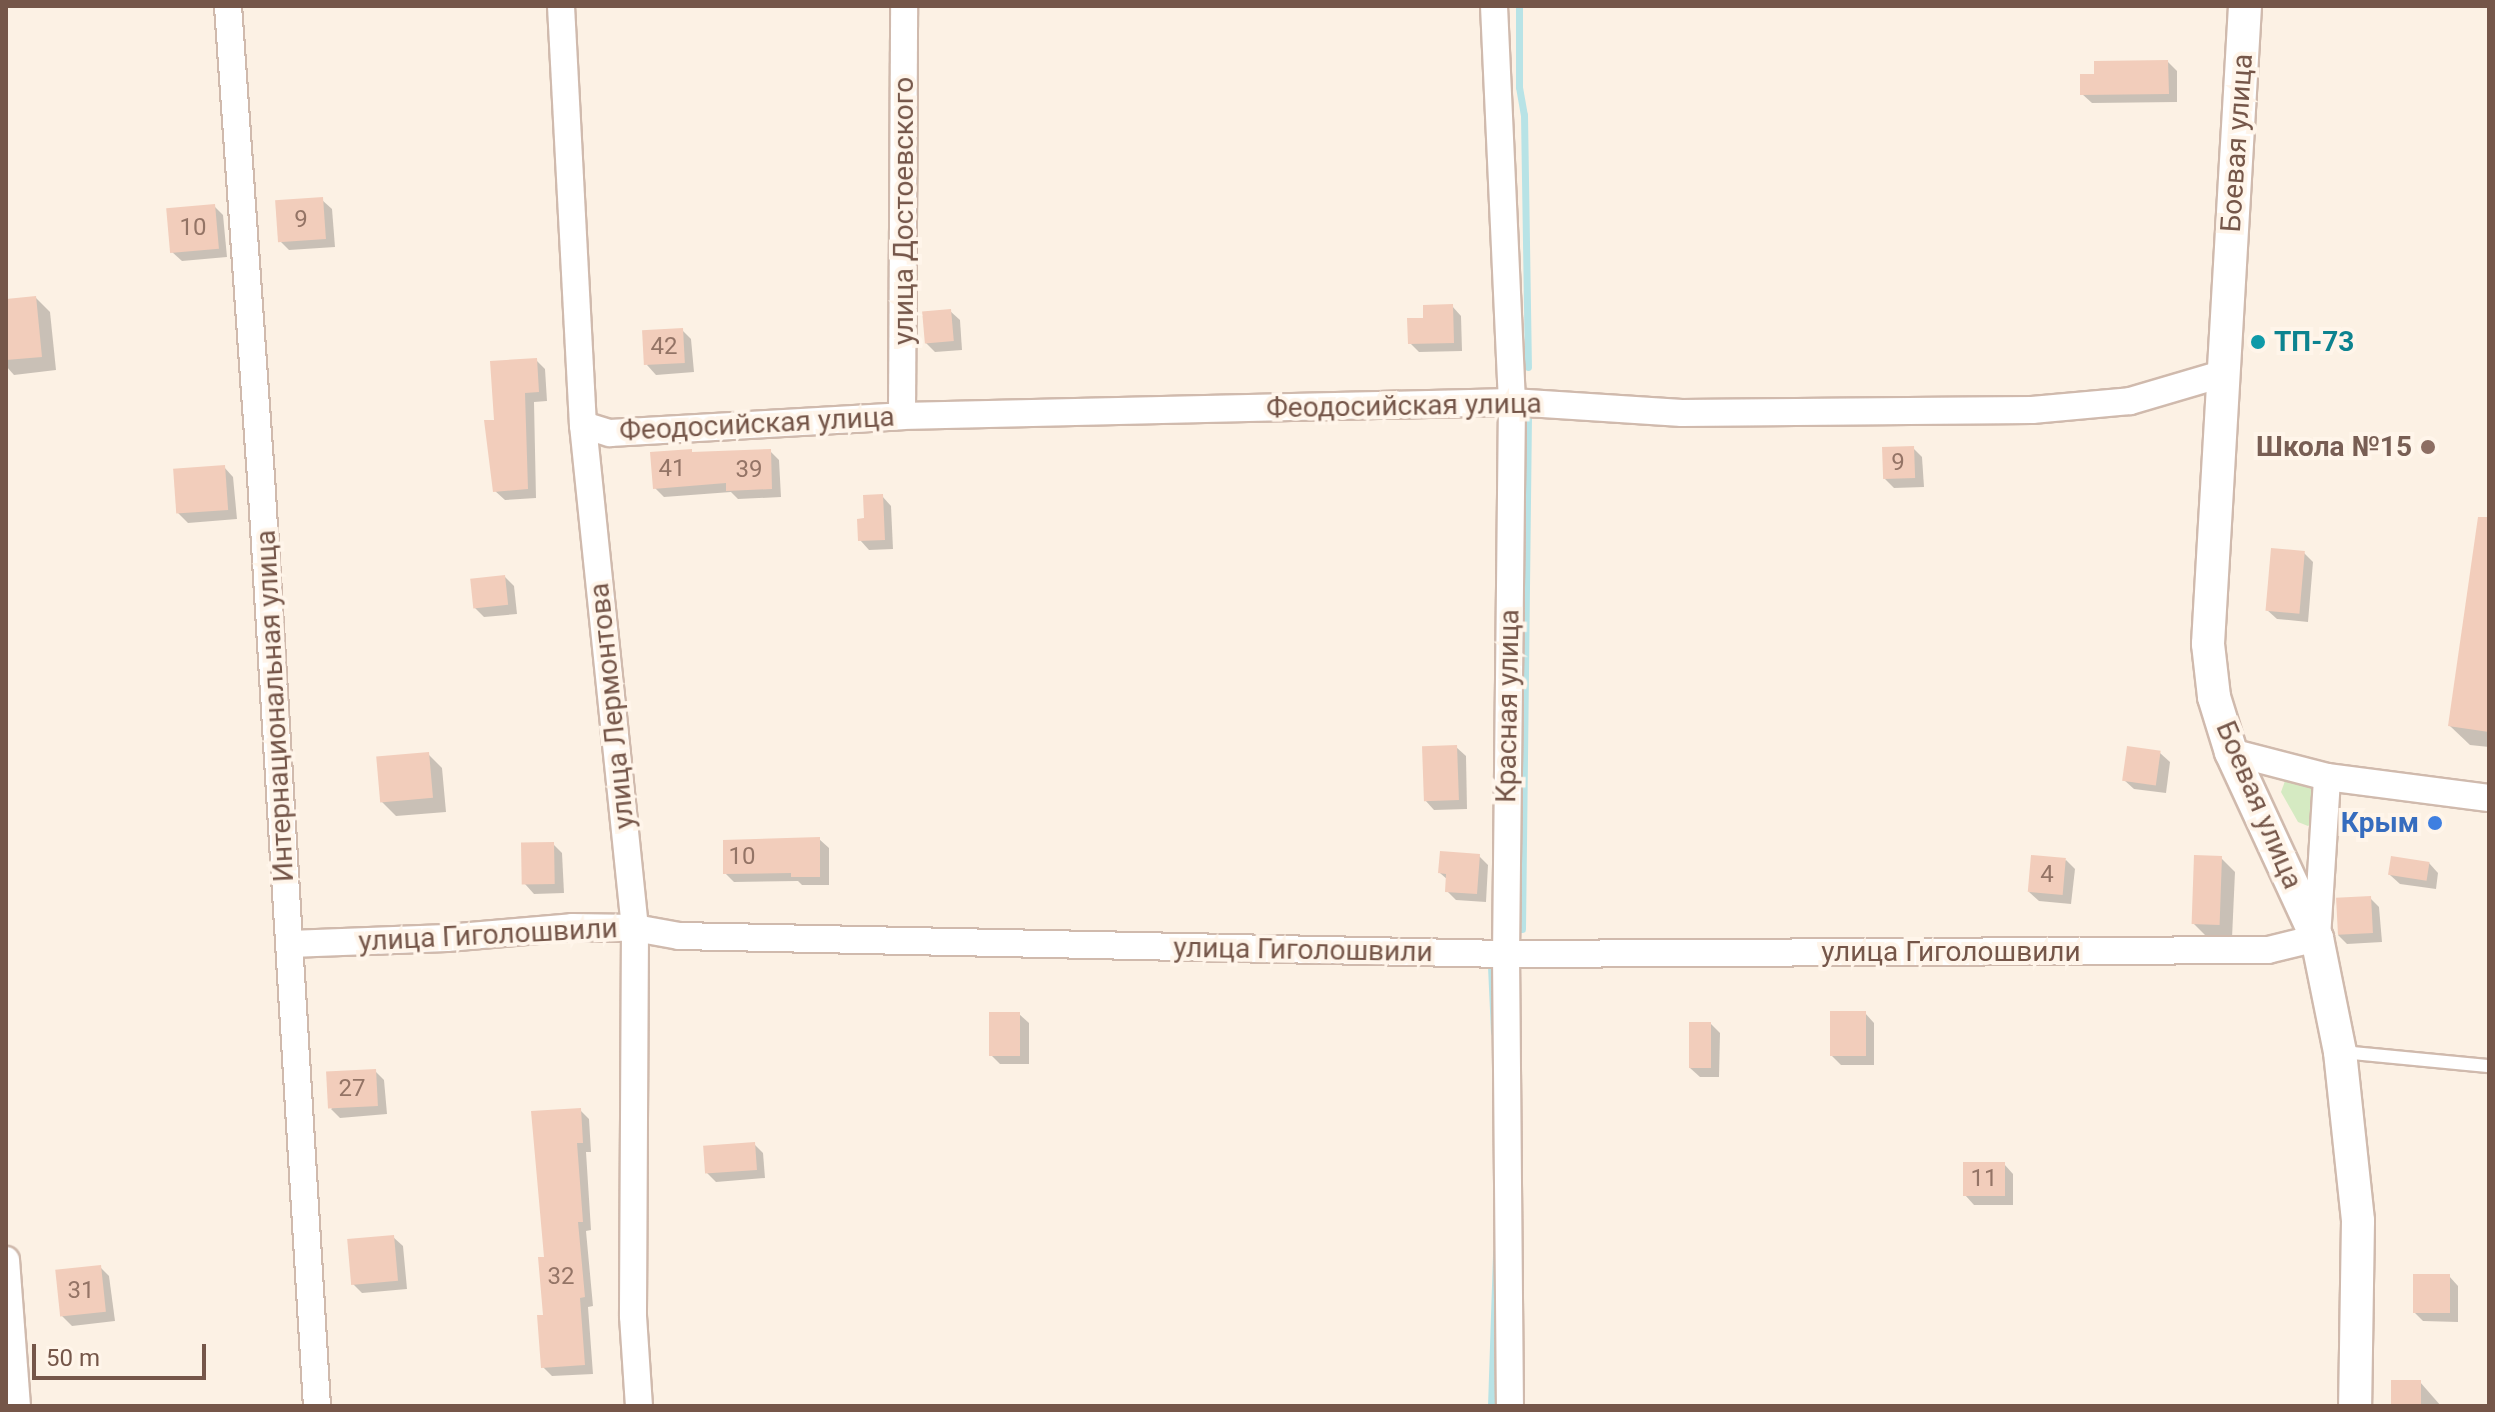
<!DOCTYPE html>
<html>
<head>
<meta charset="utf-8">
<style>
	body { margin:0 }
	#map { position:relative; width:2495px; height:1412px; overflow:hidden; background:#fcf1e4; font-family:Roboto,sans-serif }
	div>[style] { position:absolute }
	.green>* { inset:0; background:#d5eac2 }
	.shadow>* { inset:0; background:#0003 }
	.stream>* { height:7px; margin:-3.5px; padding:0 3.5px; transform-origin:3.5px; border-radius:3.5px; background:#b8e3e6 }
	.building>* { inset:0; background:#f2cdbb; transform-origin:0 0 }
	.roads { filter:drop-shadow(2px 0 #d0baad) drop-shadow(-2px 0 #d0baad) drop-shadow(0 2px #d0baad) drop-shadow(0 -2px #d0baad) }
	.service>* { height:12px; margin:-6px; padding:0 6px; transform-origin:6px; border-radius:6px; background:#fff }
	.minor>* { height:26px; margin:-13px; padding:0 13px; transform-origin:13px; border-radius:13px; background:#fff }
	.tertiary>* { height:32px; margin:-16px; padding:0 16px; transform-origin:16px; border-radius:16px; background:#fff }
	.dots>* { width:22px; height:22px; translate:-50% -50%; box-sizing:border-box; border:4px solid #fff5ea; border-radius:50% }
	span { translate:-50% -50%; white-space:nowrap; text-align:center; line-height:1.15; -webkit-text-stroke:8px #fff5ea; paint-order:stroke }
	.number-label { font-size:24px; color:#947466 }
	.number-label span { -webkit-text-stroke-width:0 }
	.street-label { font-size:28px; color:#755649 }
	.culture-label { font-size:28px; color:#0d838f; font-weight:700 }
	.left { translate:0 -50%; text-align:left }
	.education-label { font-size:28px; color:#785e54; font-weight:700 }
	.right { translate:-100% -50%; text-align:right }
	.shop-label { font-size:28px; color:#366cbe; font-weight:700 }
	.frame { position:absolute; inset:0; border:8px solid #755649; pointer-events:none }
	.scale { position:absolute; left:32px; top:1344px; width:174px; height:36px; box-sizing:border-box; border:4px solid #755649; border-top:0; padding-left:10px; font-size:24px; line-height:28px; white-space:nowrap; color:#755649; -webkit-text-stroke:6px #fff5ea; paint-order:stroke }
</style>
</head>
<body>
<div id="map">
	<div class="green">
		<i style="clip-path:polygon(2293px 775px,2316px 778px,2317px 819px,2308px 826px,2298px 822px,2281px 792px,2285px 781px)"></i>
	</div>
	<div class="shadow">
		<i style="clip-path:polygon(2168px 62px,2177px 71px,2177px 102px,2092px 103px,2082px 94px)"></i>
		<i style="clip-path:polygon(322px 200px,332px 209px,335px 247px,289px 250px,280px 241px)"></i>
		<i style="clip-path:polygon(214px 206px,223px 215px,227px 257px,182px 261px,172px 252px)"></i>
		<i style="clip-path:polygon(36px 298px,50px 312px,56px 370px,14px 375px,6px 366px,6px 301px)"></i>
		<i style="clip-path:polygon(1452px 306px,1461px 316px,1462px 351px,1419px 352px,1410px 343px,1425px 320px)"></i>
		<i style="clip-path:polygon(950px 311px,960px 320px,962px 350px,935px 352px,926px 343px)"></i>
		<i style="clip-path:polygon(682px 330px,691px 339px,694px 372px,656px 375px,647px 365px)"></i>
		<i style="clip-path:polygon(536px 360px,545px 369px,547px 401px,534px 402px,536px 498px,505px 500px,495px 491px,496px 422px)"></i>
		<i style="clip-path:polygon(1913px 448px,1922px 457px,1924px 487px,1894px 488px,1885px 479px)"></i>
		<i style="clip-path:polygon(691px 451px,694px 454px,770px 451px,779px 460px,781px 497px,738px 499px,731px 492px,664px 497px,655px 488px)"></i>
		<i style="clip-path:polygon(224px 467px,233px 477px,237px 519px,188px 523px,178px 513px)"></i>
		<i style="clip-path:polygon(882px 496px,891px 506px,893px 549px,869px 550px,860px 540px)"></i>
		<i style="clip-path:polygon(2489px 525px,2489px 747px,2470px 745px,2450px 726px)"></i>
		<i style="clip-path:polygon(2304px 553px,2313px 562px,2308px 622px,2277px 619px,2267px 610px)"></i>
		<i style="clip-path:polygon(505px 577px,514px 586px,517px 614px,484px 617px,475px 608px)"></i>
		<i style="clip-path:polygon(1456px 747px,1466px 756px,1467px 809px,1434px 810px,1425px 800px)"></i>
		<i style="clip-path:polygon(2160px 753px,2170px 762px,2166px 793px,2134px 789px,2124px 780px)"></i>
		<i style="clip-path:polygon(428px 754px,442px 768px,446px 812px,396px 816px,382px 802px)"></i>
		<i style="clip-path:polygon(819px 839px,829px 848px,829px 885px,802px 885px,798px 881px,734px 882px,725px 873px)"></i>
		<i style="clip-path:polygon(553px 844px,562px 853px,564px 893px,534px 894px,525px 884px)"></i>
		<i style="clip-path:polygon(1479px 856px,1488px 865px,1486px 902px,1456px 900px,1447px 891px,1448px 880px,1440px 873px)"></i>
		<i style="clip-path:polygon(2221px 858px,2235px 872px,2232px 938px,2207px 937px,2193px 923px)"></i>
		<i style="clip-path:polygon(2066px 860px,2075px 869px,2071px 904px,2039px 901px,2029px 892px)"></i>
		<i style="clip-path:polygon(2429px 863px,2438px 873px,2436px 889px,2400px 884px,2390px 875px)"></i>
		<i style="clip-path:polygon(2370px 898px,2379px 907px,2382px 942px,2347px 944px,2338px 935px)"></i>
		<i style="clip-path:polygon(1865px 1013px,1874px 1023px,1874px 1065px,1841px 1065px,1832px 1056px)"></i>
		<i style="clip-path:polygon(1019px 1014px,1029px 1023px,1029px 1064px,1000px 1064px,991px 1055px)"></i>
		<i style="clip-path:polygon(1711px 1024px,1720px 1033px,1719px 1077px,1700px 1077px,1690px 1068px)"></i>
		<i style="clip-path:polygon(375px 1071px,384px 1080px,387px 1114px,340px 1118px,331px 1109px)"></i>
		<i style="clip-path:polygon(580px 1110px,589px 1119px,591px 1152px,586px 1152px,591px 1230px,586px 1231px,593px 1306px,588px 1307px,593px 1374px,552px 1376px,543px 1367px,546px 1259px)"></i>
		<i style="clip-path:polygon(754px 1144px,763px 1153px,765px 1178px,716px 1182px,707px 1173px)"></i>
		<i style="clip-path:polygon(2004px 1164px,2013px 1174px,2013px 1205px,1974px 1205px,1965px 1195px)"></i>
		<i style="clip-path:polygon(393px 1237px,403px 1246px,407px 1289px,362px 1293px,353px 1284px)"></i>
		<i style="clip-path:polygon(100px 1267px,109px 1276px,115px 1321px,72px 1326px,62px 1316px)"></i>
		<i style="clip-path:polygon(2449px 1276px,2458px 1286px,2458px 1322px,2423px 1321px,2414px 1312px)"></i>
		<i style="clip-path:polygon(2420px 1382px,2441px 1406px,2393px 1406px)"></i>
	</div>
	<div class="stream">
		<i style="left:1519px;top:6px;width:81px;rotate:90deg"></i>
		<i style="left:1519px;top:87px;width:28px;rotate:80deg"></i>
		<i style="left:1524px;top:115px;width:252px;rotate:89.1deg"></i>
		<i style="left:1522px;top:929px;width:511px;rotate:-89.33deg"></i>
		<i style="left:1491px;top:966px;width:66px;rotate:87.4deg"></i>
		<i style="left:1491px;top:1406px;width:154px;rotate:-88.1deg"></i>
	</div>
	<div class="building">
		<i style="clip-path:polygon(2168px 60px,2169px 94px,2080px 95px,2080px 74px,2094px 74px,2094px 61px)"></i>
		<i style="left:323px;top:197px;width:42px;height:48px;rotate:86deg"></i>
		<i style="left:215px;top:204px;width:45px;height:49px;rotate:85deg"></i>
		<i style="clip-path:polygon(36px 296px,42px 357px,6px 360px,6px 299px)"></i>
		<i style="clip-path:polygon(1453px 304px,1454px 343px,1408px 344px,1407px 318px,1423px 318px,1423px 305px)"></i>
		<i style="left:951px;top:309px;width:32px;height:29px;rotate:85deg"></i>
		<i style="left:683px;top:328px;width:35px;height:41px;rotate:87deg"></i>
		<i style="clip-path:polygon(537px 358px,539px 392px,525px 393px,528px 489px,493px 492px,484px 420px,494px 420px,490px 361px)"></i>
		<i style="left:1914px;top:446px;width:32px;height:32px;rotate:88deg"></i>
		<i style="clip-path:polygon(692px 449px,692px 452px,771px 449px,772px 489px,726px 491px,726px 483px,653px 489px,650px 452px)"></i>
		<i style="left:225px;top:465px;width:45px;height:52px;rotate:86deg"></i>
		<i style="clip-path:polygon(883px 494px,885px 540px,858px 541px,857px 519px,864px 518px,863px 495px)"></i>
		<i style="clip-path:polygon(2478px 517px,2489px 517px,2489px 732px,2448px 726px)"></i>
		<i style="left:2271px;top:548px;width:34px;height:63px;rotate:5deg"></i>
		<i style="left:505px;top:575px;width:30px;height:35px;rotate:84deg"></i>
		<i style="left:1457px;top:745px;width:55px;height:35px;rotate:88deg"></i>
		<i style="left:2127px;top:746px;width:34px;height:35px;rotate:8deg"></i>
		<i style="left:429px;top:752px;width:46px;height:53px;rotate:85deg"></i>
		<i style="clip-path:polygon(820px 837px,820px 877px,791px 877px,791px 873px,723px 874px,723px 840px)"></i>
		<i style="left:554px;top:842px;width:42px;height:33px;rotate:89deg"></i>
		<i style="clip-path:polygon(1440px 851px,1480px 854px,1477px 894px,1445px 892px,1446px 874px,1438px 873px)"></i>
		<i style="left:2031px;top:855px;width:35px;height:37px;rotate:5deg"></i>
		<i style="left:2194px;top:855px;width:28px;height:69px;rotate:2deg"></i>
		<i style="left:2391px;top:856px;width:39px;height:19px;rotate:9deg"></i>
		<i style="left:2371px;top:896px;width:37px;height:35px;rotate:87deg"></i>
		<i style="left:1830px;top:1011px;width:36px;height:45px"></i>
		<i style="left:989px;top:1012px;width:31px;height:44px"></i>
		<i style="left:1689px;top:1022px;width:22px;height:46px"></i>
		<i style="left:376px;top:1069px;width:37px;height:50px;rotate:87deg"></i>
		<i style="clip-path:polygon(581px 1108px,583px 1143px,577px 1143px,583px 1222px,578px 1222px,585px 1297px,580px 1298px,585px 1365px,541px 1368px,537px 1315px,543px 1315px,538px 1257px,544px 1257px,531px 1111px)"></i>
		<i style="left:755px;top:1142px;width:28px;height:52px;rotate:86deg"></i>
		<i style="left:1963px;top:1162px;width:42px;height:34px"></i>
		<i style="left:394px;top:1235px;width:46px;height:47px;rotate:85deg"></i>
		<i style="left:101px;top:1265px;width:47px;height:46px;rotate:84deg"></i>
		<i style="left:2413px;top:1274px;width:37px;height:39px"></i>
		<i style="left:2391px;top:1380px;width:30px;height:26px"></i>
	</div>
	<div class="roads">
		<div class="service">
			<i style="left:2343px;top:1052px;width:147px;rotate:5.5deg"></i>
		</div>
		<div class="minor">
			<i style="left:228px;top:6px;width:489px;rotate:86deg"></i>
			<i style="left:262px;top:494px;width:914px;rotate:86.55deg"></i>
			<i style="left:561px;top:6px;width:420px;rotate:87deg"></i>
			<i style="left:583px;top:425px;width:506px;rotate:84.1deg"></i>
			<i style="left:635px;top:928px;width:388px;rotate:90.3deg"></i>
			<i style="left:633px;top:1316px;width:90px;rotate:86.2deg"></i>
			<i style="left:1494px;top:6px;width:396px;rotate:87.4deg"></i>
			<i style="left:1512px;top:402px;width:552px;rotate:90.62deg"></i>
			<i style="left:1506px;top:954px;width:452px;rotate:89.5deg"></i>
			<i style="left:902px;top:416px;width:410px;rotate:-89.7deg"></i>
			<i style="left:583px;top:425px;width:28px;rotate:17deg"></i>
			<i style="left:610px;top:433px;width:292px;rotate:-3.3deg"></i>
			<i style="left:902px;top:416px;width:610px;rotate:-1.31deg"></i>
			<i style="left:1512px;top:402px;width:170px;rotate:3.7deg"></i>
			<i style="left:1682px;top:413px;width:350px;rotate:-0.5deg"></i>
			<i style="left:2032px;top:410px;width:98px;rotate:-5.2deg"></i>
			<i style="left:2130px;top:401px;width:96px;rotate:-16.4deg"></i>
			<i style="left:2231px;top:752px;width:99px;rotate:14.6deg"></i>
			<i style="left:2327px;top:777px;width:163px;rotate:7.4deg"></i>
			<i style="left:290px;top:944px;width:157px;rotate:-2.2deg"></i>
			<i style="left:447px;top:938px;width:125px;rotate:-5deg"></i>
			<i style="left:572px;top:927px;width:63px;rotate:0.9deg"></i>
			<i style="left:635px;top:928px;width:45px;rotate:10.3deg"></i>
			<i style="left:679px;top:936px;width:827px;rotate:1.25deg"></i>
			<i style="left:1506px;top:954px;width:762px;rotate:-0.3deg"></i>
			<i style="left:2268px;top:950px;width:50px;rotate:-13.8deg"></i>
			<i style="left:2317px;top:938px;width:161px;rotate:-86.4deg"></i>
			<i style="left:6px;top:1260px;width:146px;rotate:85.7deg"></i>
		</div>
		<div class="tertiary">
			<i style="left:2245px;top:6px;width:639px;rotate:93.32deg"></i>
			<i style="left:2208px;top:644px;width:53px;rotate:83.5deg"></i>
			<i style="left:2214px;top:697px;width:58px;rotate:72.8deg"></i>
			<i style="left:2231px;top:752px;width:205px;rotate:65.2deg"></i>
			<i style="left:2317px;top:938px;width:116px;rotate:78.6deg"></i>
			<i style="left:2340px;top:1052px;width:170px;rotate:83.9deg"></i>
			<i style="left:2358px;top:1221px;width:185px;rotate:90.9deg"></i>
		</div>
	</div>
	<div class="dots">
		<i style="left:2258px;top:342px;background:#0f9aa8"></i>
		<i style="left:2428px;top:447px;background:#8d6e63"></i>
		<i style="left:2435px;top:823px;background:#3f7fe0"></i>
	</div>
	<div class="number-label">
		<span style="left:301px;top:220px">9</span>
		<span style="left:193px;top:228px">10</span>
		<span style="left:664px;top:347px">42</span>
		<span style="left:1898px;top:463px">9</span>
		<span style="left:672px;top:469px">41</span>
		<span style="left:749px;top:470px">39</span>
		<span style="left:742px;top:857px">10</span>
		<span style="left:2047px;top:875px">4</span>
		<span style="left:352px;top:1089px">27</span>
		<span style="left:1984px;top:1179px">11</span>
		<span style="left:561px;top:1277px">32</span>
		<span style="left:81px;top:1291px">31</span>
	</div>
	<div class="street-label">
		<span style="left:2237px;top:143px;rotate:-86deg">Боевая улица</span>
		<span style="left:904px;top:211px;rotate:-90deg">улица Достоевского</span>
		<span style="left:1404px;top:406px;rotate:-1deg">Феодосийская улица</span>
		<span style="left:757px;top:424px;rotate:-3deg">Феодосийская улица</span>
		<span style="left:275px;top:706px;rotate:-93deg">Интернациональная улица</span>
		<span style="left:612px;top:706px;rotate:-96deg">улица Лермонтова</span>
		<span style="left:1508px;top:706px;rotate:-89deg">Красная улица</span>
		<span style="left:2259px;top:805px;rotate:67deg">Боевая улица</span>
		<span style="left:488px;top:935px;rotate:-3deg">улица Гиголошвили</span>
		<span style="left:1303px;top:950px;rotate:1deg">улица Гиголошвили</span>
		<span style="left:1951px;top:952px">улица Гиголошвили</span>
	</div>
	<div class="culture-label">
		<span class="left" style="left:2274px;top:342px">ТП-73</span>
	</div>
	<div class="education-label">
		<span class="right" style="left:2412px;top:447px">Школа №15</span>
	</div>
	<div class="shop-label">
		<span class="right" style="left:2419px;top:823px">Крым</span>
	</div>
	<div class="frame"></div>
	<div class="scale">50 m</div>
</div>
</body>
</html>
